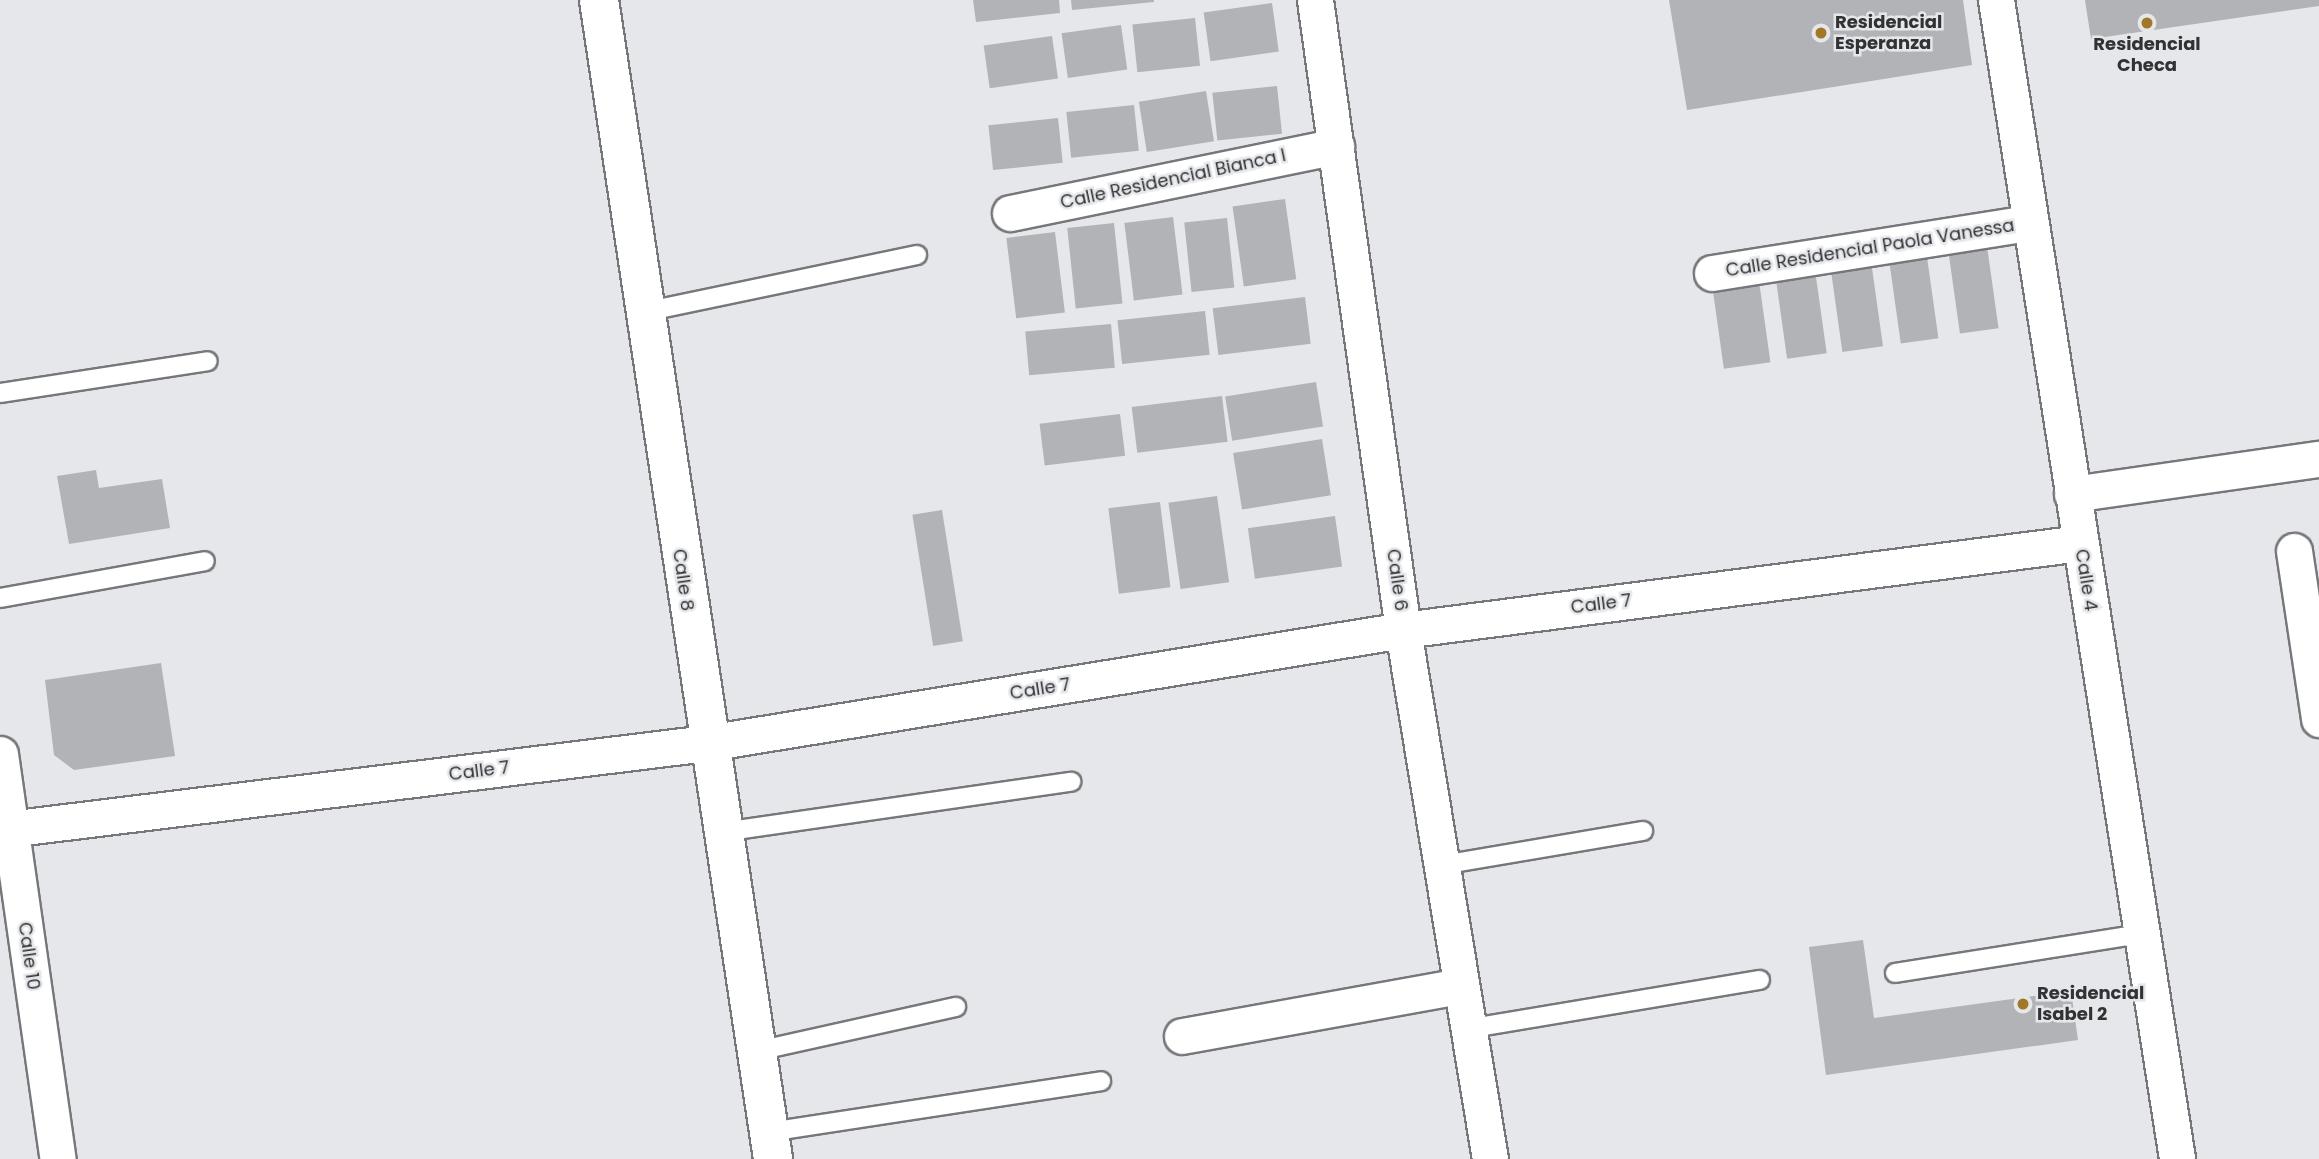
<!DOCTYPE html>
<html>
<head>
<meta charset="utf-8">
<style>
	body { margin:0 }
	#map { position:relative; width:2319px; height:1159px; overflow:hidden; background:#e5e7ea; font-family:Poppins,sans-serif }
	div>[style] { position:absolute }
	.building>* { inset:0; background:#b1b3b6; transform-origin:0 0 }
	.roads { filter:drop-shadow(2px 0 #76777a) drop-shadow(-2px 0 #76777a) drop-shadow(0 2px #76777a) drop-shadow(0 -2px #76777a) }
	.lane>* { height:18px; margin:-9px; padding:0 9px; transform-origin:9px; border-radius:9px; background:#fff }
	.street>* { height:35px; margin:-17.5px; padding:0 17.5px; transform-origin:17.5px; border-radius:17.5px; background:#fff }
	.secondary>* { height:38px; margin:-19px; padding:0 19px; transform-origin:19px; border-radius:19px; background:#fff }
	.dots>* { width:19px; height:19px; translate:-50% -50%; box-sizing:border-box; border:4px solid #e5e7ea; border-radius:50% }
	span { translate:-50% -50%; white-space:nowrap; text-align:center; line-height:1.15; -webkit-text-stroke:5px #e5e7ea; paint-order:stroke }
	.poi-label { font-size:18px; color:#313233; font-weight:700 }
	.left { translate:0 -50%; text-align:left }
	.street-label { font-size:18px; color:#313233 }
</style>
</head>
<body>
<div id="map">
	<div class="building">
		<i style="clip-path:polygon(973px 0,1059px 0,1060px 13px,976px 22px)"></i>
		<i style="clip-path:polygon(1071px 0,1154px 0,1154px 2px,1072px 10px)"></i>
		<i style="clip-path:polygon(1669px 0,1963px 0,1972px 65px,1687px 110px)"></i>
		<i style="clip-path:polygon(2085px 0,2319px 0,2319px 6px,2091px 39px)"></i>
		<i style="left:1272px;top:3px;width:49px;height:69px;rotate:82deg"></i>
		<i style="left:1195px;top:18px;width:48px;height:63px;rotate:84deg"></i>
		<i style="left:1121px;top:25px;width:45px;height:60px;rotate:82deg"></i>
		<i style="left:1052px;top:36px;width:43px;height:69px;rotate:82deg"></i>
		<i style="left:1277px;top:86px;width:48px;height:65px;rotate:84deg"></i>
		<i style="left:1206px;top:91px;width:51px;height:68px;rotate:81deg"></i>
		<i style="left:1134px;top:105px;width:46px;height:68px;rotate:84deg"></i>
		<i style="left:1058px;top:118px;width:45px;height:70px;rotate:84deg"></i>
		<i style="left:1285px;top:199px;width:81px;height:53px;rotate:82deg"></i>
		<i style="left:1173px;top:217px;width:78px;height:49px;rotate:83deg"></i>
		<i style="left:1227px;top:218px;width:70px;height:43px;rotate:84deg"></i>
		<i style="left:1114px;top:223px;width:81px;height:47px;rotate:84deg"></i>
		<i style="left:1055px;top:232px;width:81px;height:49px;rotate:83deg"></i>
		<i style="left:1987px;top:246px;width:83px;height:39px;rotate:82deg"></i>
		<i style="left:1927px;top:257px;width:82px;height:38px;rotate:82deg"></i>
		<i style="left:1872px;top:268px;width:79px;height:41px;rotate:82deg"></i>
		<i style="left:1816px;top:277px;width:77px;height:40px;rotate:82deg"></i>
		<i style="left:1759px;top:281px;width:82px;height:47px;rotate:82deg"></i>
		<i style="left:1305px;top:297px;width:47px;height:93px;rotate:83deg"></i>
		<i style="left:1205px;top:311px;width:44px;height:88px;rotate:84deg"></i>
		<i style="left:1111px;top:324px;width:44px;height:86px;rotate:85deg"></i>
		<i style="left:1316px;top:382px;width:45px;height:92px;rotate:81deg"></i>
		<i style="left:1222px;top:396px;width:46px;height:91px;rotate:83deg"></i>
		<i style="left:1120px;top:414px;width:42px;height:81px;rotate:83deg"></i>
		<i style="left:1322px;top:439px;width:57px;height:90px;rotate:81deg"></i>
		<i style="clip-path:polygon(96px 470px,99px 488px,162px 479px,170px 528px,69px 544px,57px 476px)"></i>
		<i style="left:1217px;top:496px;width:87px;height:49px;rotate:82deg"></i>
		<i style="left:1160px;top:502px;width:86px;height:52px;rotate:83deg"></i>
		<i style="left:942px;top:510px;width:133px;height:30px;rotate:81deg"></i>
		<i style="left:1335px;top:516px;width:51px;height:88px;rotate:82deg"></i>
		<i style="clip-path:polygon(161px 663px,175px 756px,74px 770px,54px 755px,45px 680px)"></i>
		<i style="clip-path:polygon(1863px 940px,1874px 1018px,2071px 991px,2078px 1040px,1826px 1075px,1809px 947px)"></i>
	</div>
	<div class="roads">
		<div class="lane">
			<i style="left:644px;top:312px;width:279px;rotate:-11.8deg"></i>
			<i style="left:0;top:393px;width:210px;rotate:-8.7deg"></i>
			<i style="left:0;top:598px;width:208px;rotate:-10.2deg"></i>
			<i style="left:722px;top:832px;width:353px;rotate:-8.2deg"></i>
			<i style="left:1442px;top:865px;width:204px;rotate:-9.6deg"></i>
			<i style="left:1895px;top:973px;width:250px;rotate:-9deg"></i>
			<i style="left:1467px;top:1029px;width:297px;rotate:-9.5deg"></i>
			<i style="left:757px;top:1051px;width:204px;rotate:-12.5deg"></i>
			<i style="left:769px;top:1132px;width:336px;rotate:-8.7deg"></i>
		</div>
		<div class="street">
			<i style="left:1315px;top:0;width:636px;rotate:82.05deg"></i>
			<i style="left:1403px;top:630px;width:536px;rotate:80.66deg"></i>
			<i style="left:1996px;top:0;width:1173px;rotate:81.12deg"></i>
			<i style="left:1010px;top:213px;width:333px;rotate:-11.6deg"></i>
			<i style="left:1712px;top:273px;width:320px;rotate:-9deg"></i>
			<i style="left:2072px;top:494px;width:249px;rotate:-8.1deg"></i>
			<i style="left:2294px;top:551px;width:170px;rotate:81.5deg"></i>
			<i style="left:0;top:754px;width:409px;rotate:81.9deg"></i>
			<i style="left:0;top:830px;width:712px;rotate:-7.02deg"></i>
			<i style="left:707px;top:743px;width:705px;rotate:-9.22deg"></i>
			<i style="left:1403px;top:630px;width:683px;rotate:-7.32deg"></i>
			<i style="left:1182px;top:1036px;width:281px;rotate:-10.2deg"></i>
		</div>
		<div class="secondary">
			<i style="left:599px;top:0;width:1172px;rotate:81.46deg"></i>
		</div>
	</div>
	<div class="dots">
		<i style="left:2147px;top:23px;background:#a17827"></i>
		<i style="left:1821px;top:33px;background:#a17827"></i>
		<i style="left:2023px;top:1004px;background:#a17827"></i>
	</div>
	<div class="poi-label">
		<span class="left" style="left:1835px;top:33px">Residencial<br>Esperanza</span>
		<span style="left:2147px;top:55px">Residencial<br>Checa</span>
		<span class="left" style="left:2037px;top:1004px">Residencial<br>Isabel 2</span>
	</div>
	<div class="street-label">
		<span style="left:1173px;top:179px;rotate:-12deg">Calle Residencial Bianca I</span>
		<span style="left:1870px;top:248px;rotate:-9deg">Calle Residencial Paola Vanessa</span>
		<span style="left:683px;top:580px;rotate:82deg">Calle 8</span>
		<span style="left:1397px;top:580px;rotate:82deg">Calle 6</span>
		<span style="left:2086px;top:580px;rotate:81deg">Calle 4</span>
		<span style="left:1601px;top:604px;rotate:-7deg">Calle 7</span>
		<span style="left:1040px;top:689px;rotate:-9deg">Calle 7</span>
		<span style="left:479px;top:771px;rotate:-7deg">Calle 7</span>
		<span style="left:29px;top:956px;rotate:82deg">Calle 10</span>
	</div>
</div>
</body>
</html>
